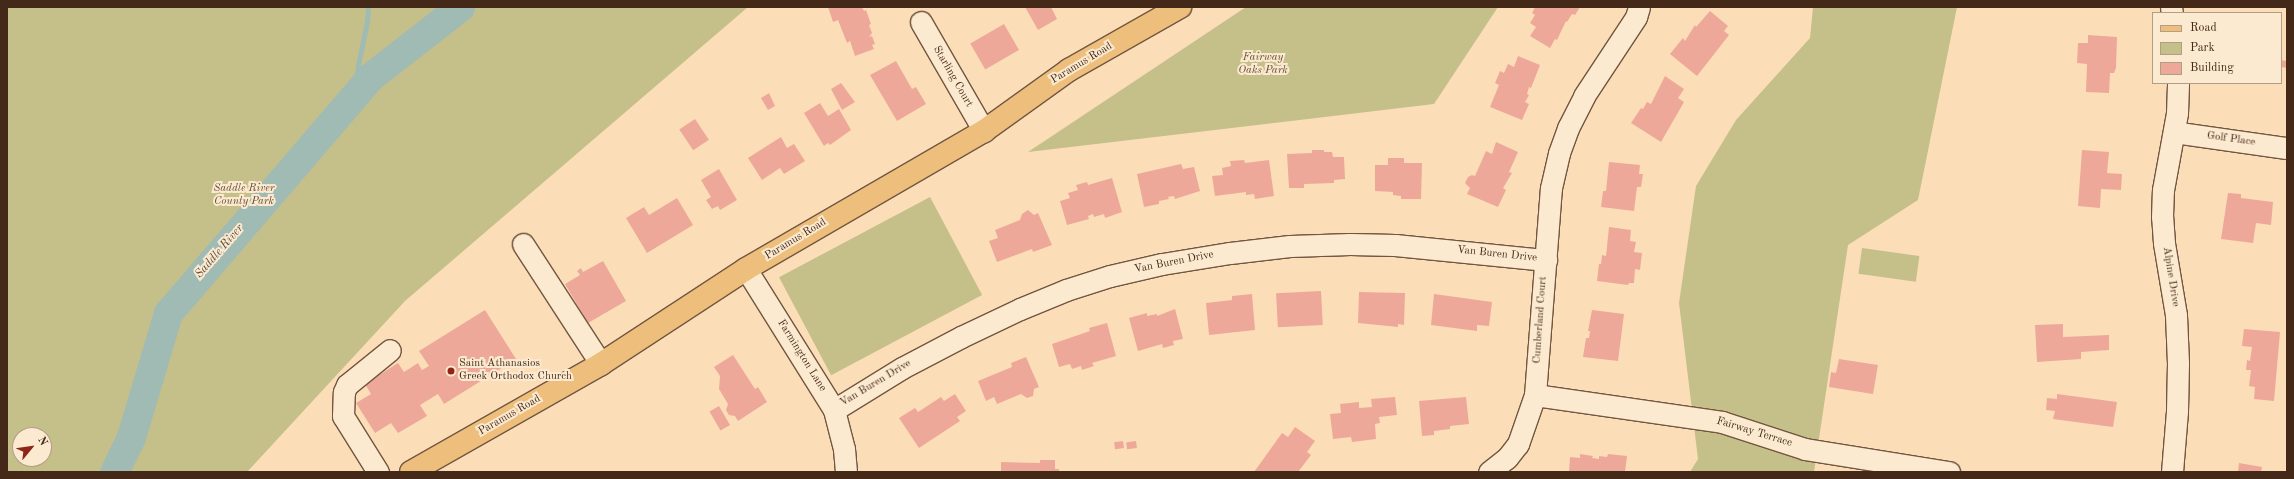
<!DOCTYPE html>
<html>
<head>
<meta charset="utf-8">
<style>
	body { margin:0 }
	#map { position:relative; width:2294px; height:479px; overflow:hidden; background:#fbdeb7; font-family:"Old Standard TT",serif }
	div>[style] { position:absolute }
	.green>* { inset:0; background:#c5bf8a; transform-origin:0 0 }
	.stream>* { height:5px; margin:-2.5px; padding:0 2.5px; transform-origin:2.5px; border-radius:2.5px; background:#9fbbb4 }
	.river>* { height:29px; margin:-14.5px; padding:0 14.5px; transform-origin:14.5px; border-radius:14.5px; background:#9fbbb4 }
	.building>* { inset:0; background:#eea899; transform-origin:0 0 }
	.roads { filter:drop-shadow(1px 0 #725640) drop-shadow(-1px 0 #725640) drop-shadow(0 1px #725640) drop-shadow(0 -1px #725640) }
	.minor>* { height:21px; margin:-10.5px; padding:0 10.5px; transform-origin:10.5px; border-radius:10.5px; background:#fcead0 }
	.major>* { height:22px; margin:-11px; padding:0 11px; transform-origin:11px; border-radius:11px; background:#eebf7c }
	.dots>* { width:11px; height:11px; translate:-50% -50%; box-sizing:border-box; border:2px solid #fcead0; border-radius:50% }
	span { translate:-50% -50%; white-space:nowrap; text-align:center; line-height:1.15; -webkit-text-stroke:4px #fcead0; paint-order:stroke }
	.park-label { font-size:11px; color:#644e35; font-style:italic }
	.street-label { font-size:11px; color:#442919 }
	.poi-label { font-size:11px; color:#442919 }
	.left { translate:0 -50%; text-align:left }
	.water-label { font-size:12px; color:#5b4e40; font-style:italic }
	.frame { position:absolute; inset:0; border:8px solid #442919; pointer-events:none }
	.legend { position:absolute; left:2152px; top:12px; width:130px; height:72px; box-sizing:border-box; background:#fcead0; border:1px solid #b29d87; margin:0; padding:5px 7px; list-style:none; font-size:12px; color:#442919 }
	.legend li { display:flex; align-items:center; gap:8px; height:20px }
	.legend b { width:20px; border:1px solid #b29d87 }
	.north { position:absolute; left:12px; top:427px; width:40px; height:40px; box-sizing:border-box; background:#fcead0; border:1px solid #b29d87; border-radius:50%; rotate:61deg; font-size:11px; font-weight:700; line-height:16px; text-align:center; color:#442919 }
	.north::after { content:''; display:block; margin:auto; width:14px; height:18px; background:#8f2418; clip-path:polygon(50% 0,100% 100%,50% 72%,0 100%) }
</style>
</head>
<body>
<div id="map">
	<div class="green">
		<i style="clip-path:polygon(evenodd,7px 7px,748px 7px,405px 301px,247px 472px,7px 472px,7px 7px,20px 435px,44px 435px,44px 459px,20px 459px,20px 435px)"></i>
		<i style="clip-path:polygon(1246px 7px,1498px 7px,1434px 104px,1028px 152px)"></i>
		<i style="clip-path:polygon(1813px 7px,1957px 7px,1918px 200px,1848px 245px,1814px 472px,1690px 472px,1698px 459px,1679px 303px,1696px 186px,1736px 120px,1810px 38px)"></i>
		<i style="left:930px;top:197px;width:111px;height:171px;rotate:62deg"></i>
		<i style="left:1862px;top:248px;width:58px;height:26px;rotate:8deg"></i>
	</div>
	<div class="stream">
		<i style="left:355px;top:94px;width:29px;rotate:-84deg"></i>
		<i style="left:358px;top:65px;width:44px;rotate:-78.2deg"></i>
		<i style="left:367px;top:22px;width:15px;rotate:-86deg"></i>
	</div>
	<div class="river">
		<i style="left:114px;top:472px;width:39px;rotate:-64deg"></i>
		<i style="left:131px;top:437px;width:129px;rotate:-73.4deg"></i>
		<i style="left:168px;top:313px;width:311px;rotate:-49.4deg"></i>
		<i style="left:370px;top:77px;width:114px;rotate:-37.9deg"></i>
	</div>
	<div class="building">
		<i style="clip-path:polygon(828px 7px,862px 7px,864px 11px,866px 10px,871px 24px,869px 25px,872px 33px,869px 37px,872px 36px,875px 44px,872px 45px,874px 49px,855px 56px,850px 41px,847px 43px,838px 20px,833px 22px)"></i>
		<i style="clip-path:polygon(1025px 7px,1051px 7px,1057px 19px,1038px 30px)"></i>
		<i style="clip-path:polygon(1535px 7px,1580px 7px,1575px 15px,1572px 14px,1567px 22px,1566px 21px,1557px 40px,1555px 39px,1550px 48px,1530px 36px,1536px 27px,1530px 23px,1535px 15px,1532px 13px)"></i>
		<i style="clip-path:polygon(1710px 11px,1728px 26px,1724px 31px,1729px 35px,1697px 76px,1670px 54px,1683px 38px,1685px 41px,1695px 25px,1696px 27px)"></i>
		<i style="left:1004px;top:24px;width:30px;height:39px;rotate:60deg"></i>
		<i style="clip-path:polygon(2088px 35px,2117px 37px,2116px 68px,2114px 73px,2110px 73px,2109px 93px,2086px 92px,2087px 64px,2077px 63px,2078px 43px,2088px 43px)"></i>
		<i style="clip-path:polygon(1518px 56px,1540px 65px,1531px 88px,1529px 87px,1527px 94px,1529px 95px,1525px 102px,1529px 104px,1522px 120px,1490px 107px,1499px 85px,1495px 83px,1500px 71px,1504px 73px,1508px 64px,1514px 67px)"></i>
		<i style="clip-path:polygon(2281px 60px,2287px 61px,2287px 68px,2281px 67px)"></i>
		<i style="clip-path:polygon(896px 61px,912px 89px,916px 87px,926px 104px,897px 121px,870px 75px)"></i>
		<i style="clip-path:polygon(1665px 76px,1684px 89px,1678px 98px,1684px 102px,1661px 142px,1631px 123px,1641px 108px,1643px 109px,1647px 102px,1651px 104px)"></i>
		<i style="clip-path:polygon(841px 83px,855px 102px,842px 110px,831px 89px)"></i>
		<i style="clip-path:polygon(769px 93px,775px 106px,768px 110px,761px 98px)"></i>
		<i style="clip-path:polygon(820px 103px,828px 116px,839px 109px,851px 130px,830px 145px,828px 143px,824px 146px,804px 113px)"></i>
		<i style="left:695px;top:119px;width:25px;height:19px;rotate:56deg"></i>
		<i style="clip-path:polygon(781px 137px,787px 148px,794px 144px,805px 161px,784px 174px,780px 168px,762px 180px,748px 158px)"></i>
		<i style="clip-path:polygon(1496px 142px,1518px 152px,1509px 172px,1512px 173px,1503px 188px,1506px 190px,1498px 207px,1467px 194px,1470px 188px,1465px 183px,1468px 177px,1472px 175px,1475px 176px,1486px 151px,1492px 154px)"></i>
		<i style="clip-path:polygon(1312px 150px,1324px 150px,1324px 152px,1332px 152px,1333px 157px,1344px 157px,1345px 179px,1334px 180px,1334px 183px,1304px 184px,1304px 188px,1289px 188px,1287px 154px,1312px 153px)"></i>
		<i style="clip-path:polygon(2082px 150px,2109px 152px,2107px 173px,2122px 174px,2121px 190px,2101px 189px,2100px 208px,2078px 206px)"></i>
		<i style="clip-path:polygon(1388px 158px,1404px 158px,1404px 163px,1422px 163px,1421px 199px,1401px 199px,1401px 196px,1393px 195px,1393px 192px,1375px 191px,1375px 165px,1388px 165px)"></i>
		<i style="clip-path:polygon(1244px 160px,1245px 163px,1269px 160px,1274px 196px,1255px 199px,1254px 194px,1246px 195px,1246px 192px,1215px 196px,1212px 176px,1223px 175px,1222px 168px,1231px 166px,1230px 161px)"></i>
		<i style="clip-path:polygon(1609px 162px,1640px 165px,1639px 174px,1643px 174px,1641px 187px,1637px 187px,1634px 211px,1601px 207px,1603px 191px,1606px 191px)"></i>
		<i style="clip-path:polygon(1181px 164px,1183px 169px,1194px 167px,1200px 191px,1175px 199px,1174px 196px,1168px 197px,1169px 199px,1159px 201px,1159px 204px,1144px 207px,1137px 174px)"></i>
		<i style="clip-path:polygon(719px 169px,737px 200px,720px 210px,718px 206px,712px 209px,706px 200px,711px 197px,701px 180px)"></i>
		<i style="clip-path:polygon(1112px 178px,1122px 212px,1105px 218px,1104px 214px,1094px 217px,1093px 214px,1088px 216px,1089px 219px,1067px 225px,1060px 201px,1070px 198px,1068px 193px,1078px 190px,1076px 185px,1087px 182px,1088px 185px)"></i>
		<i style="clip-path:polygon(2228px 193px,2241px 194px,2241px 198px,2273px 202px,2271px 225px,2256px 223px,2253px 243px,2221px 239px)"></i>
		<i style="clip-path:polygon(677px 198px,693px 225px,647px 253px,626px 218px,644px 207px,649px 215px)"></i>
		<i style="clip-path:polygon(1028px 210px,1034px 215px,1038px 213px,1052px 245px,1033px 252px,1032px 249px,997px 262px,989px 241px,998px 238px,995px 230px,1020px 220px,1022px 214px)"></i>
		<i style="clip-path:polygon(1609px 227px,1631px 230px,1630px 241px,1636px 242px,1634px 252px,1642px 253px,1640px 270px,1635px 269px,1634px 283px,1629px 283px,1628px 285px,1597px 281px,1599px 264px,1601px 264px,1602px 255px,1606px 256px)"></i>
		<i style="clip-path:polygon(603px 261px,626px 301px,588px 323px,565px 284px,580px 275px,577px 271px,581px 268px,583px 272px)"></i>
		<i style="left:1321px;top:291px;width:34px;height:45px;rotate:87deg"></i>
		<i style="clip-path:polygon(1359px 292px,1405px 293px,1404px 325px,1398px 324px,1398px 327px,1358px 323px)"></i>
		<i style="clip-path:polygon(1252px 294px,1255px 330px,1209px 335px,1206px 303px,1232px 300px,1232px 296px)"></i>
		<i style="clip-path:polygon(1434px 294px,1492px 302px,1489px 326px,1477px 325px,1477px 331px,1431px 325px)"></i>
		<i style="clip-path:polygon(1175px 309px,1183px 339px,1173px 341px,1174px 345px,1163px 348px,1162px 344px,1138px 351px,1129px 318px,1147px 313px,1147px 316px,1157px 314px,1157px 316px)"></i>
		<i style="clip-path:polygon(485px 310px,516px 359px,444px 404px,438px 394px,420px 405px,427px 416px,398px 433px,391px 423px,375px 433px,356px 403px,371px 394px,365px 384px,398px 363px,404px 372px,418px 363px,422px 370px,429px 366px,419px 351px)"></i>
		<i style="clip-path:polygon(1592px 310px,1624px 314px,1618px 361px,1583px 357px,1586px 338px,1589px 338px,1590px 331px,1588px 331px)"></i>
		<i style="clip-path:polygon(1107px 323px,1116px 356px,1092px 363px,1094px 366px,1082px 370px,1081px 366px,1072px 369px,1070px 364px,1059px 367px,1052px 344px,1090px 331px,1089px 328px)"></i>
		<i style="clip-path:polygon(2063px 324px,2063px 337px,2109px 335px,2109px 350px,2081px 352px,2081px 359px,2037px 362px,2035px 325px)"></i>
		<i style="clip-path:polygon(2244px 329px,2280px 332px,2274px 401px,2254px 399px,2255px 387px,2249px 386px,2251px 370px,2246px 370px,2247px 360px,2250px 361px,2252px 347px,2242px 346px)"></i>
		<i style="clip-path:polygon(733px 355px,755px 389px,758px 387px,767px 402px,738px 421px,735px 416px,729px 415px,726px 410px,728px 404px,719px 389px,720px 376px,714px 367px)"></i>
		<i style="clip-path:polygon(1026px 357px,1039px 387px,1034px 389px,1033px 396px,1027px 398px,1021px 394px,997px 404px,994px 397px,986px 401px,978px 381px,1012px 367px,1011px 363px)"></i>
		<i style="clip-path:polygon(1839px 359px,1878px 365px,1873px 394px,1829px 387px,1831px 372px,1836px 373px)"></i>
		<i style="clip-path:polygon(955px 394px,966px 411px,957px 417px,960px 421px,919px 448px,899px 418px,915px 408px,918px 412px,941px 397px,944px 401px)"></i>
		<i style="clip-path:polygon(2057px 394px,2117px 402px,2113px 427px,2053px 419px,2055px 411px,2046px 410px,2047px 398px,2057px 399px)"></i>
		<i style="clip-path:polygon(1395px 397px,1397px 415px,1379px 417px,1380px 423px,1375px 424px,1376px 439px,1352px 442px,1351px 437px,1333px 439px,1330px 414px,1341px 413px,1340px 404px,1359px 402px,1359px 408px,1372px 407px,1371px 399px)"></i>
		<i style="clip-path:polygon(1466px 397px,1469px 424px,1450px 426px,1450px 429px,1434px 431px,1434px 435px,1422px 436px,1419px 401px)"></i>
		<i style="left:719px;top:406px;width:22px;height:11px;rotate:60deg"></i>
		<i style="clip-path:polygon(1295px 427px,1315px 441px,1307px 452px,1311px 455px,1298px 472px,1254px 472px,1282px 433px,1288px 437px)"></i>
		<i style="left:1123px;top:441px;width:7px;height:9px;rotate:82deg"></i>
		<i style="left:1136px;top:441px;width:7px;height:10px;rotate:82deg"></i>
		<i style="clip-path:polygon(1580px 454px,1593px 456px,1592px 458px,1599px 459px,1599px 456px,1607px 457px,1608px 454px,1627px 456px,1625px 472px,1569px 472px,1570px 457px,1580px 458px)"></i>
		<i style="clip-path:polygon(1040px 460px,1055px 460px,1055px 469px,1059px 469px,1059px 472px,1001px 472px,1001px 462px,1040px 463px)"></i>
		<i style="clip-path:polygon(2239px 463px,2262px 467px,2261px 472px,2238px 472px)"></i>
	</div>
	<div class="roads">
		<div class="minor">
			<i style="left:2171px;top:7px;width:6px;rotate:81deg"></i>
			<i style="left:921px;top:22px;width:126px;rotate:60deg"></i>
			<i style="left:2174px;top:132px;width:114px;rotate:8.1deg"></i>
			<i style="left:523px;top:244px;width:143px;rotate:57deg"></i>
			<i style="left:746px;top:269px;width:166px;rotate:58deg"></i>
			<i style="left:834px;top:410px;width:40px;rotate:75.6deg"></i>
			<i style="left:844px;top:449px;width:23px;rotate:85deg"></i>
			<i style="left:1535px;top:395px;width:189px;rotate:8.2deg"></i>
			<i style="left:1722px;top:422px;width:87px;rotate:18deg"></i>
			<i style="left:1805px;top:449px;width:146px;rotate:9.1deg"></i>
			<i style="left:834px;top:410px;width:80px;rotate:-31.7deg"></i>
			<i style="left:902px;top:368px;width:67px;rotate:-27.7deg"></i>
			<i style="left:961px;top:337px;width:65px;rotate:-25.4deg"></i>
			<i style="left:1020px;top:309px;width:50px;rotate:-22.4deg"></i>
			<i style="left:1066px;top:290px;width:46px;rotate:-17.7deg"></i>
			<i style="left:1110px;top:276px;width:53px;rotate:-13deg"></i>
			<i style="left:1162px;top:264px;width:69px;rotate:-9.2deg"></i>
			<i style="left:1230px;top:253px;width:60px;rotate:-6.7deg"></i>
			<i style="left:1290px;top:246px;width:60px;rotate:-1.9deg"></i>
			<i style="left:1350px;top:244px;width:45px;rotate:1.3deg"></i>
			<i style="left:1395px;top:245px;width:152px;rotate:5.7deg"></i>
			<i style="left:378px;top:472px;width:66px;rotate:-122deg"></i>
			<i style="left:343px;top:416px;width:24px;rotate:-88deg"></i>
			<i style="left:344px;top:392px;width:8px;rotate:-67deg"></i>
			<i style="left:347px;top:385px;width:55px;rotate:-39.1deg"></i>
			<i style="left:1489px;top:472px;width:23px;rotate:-38deg"></i>
			<i style="left:1507px;top:458px;width:18px;rotate:-52deg"></i>
			<i style="left:1518px;top:444px;width:52px;rotate:-70.9deg"></i>
			<i style="left:1535px;top:395px;width:208px;rotate:-85.6deg"></i>
			<i style="left:1551px;top:188px;width:36px;rotate:-77deg"></i>
			<i style="left:1559px;top:153px;width:27px;rotate:-70deg"></i>
			<i style="left:1568px;top:128px;width:36px;rotate:-63deg"></i>
			<i style="left:1584px;top:96px;width:95px;rotate:-56.6deg"></i>
			<i style="left:1636px;top:17px;width:10px;rotate:-73deg"></i>
			<i style="left:2172px;top:472px;width:61px;rotate:-85.3deg"></i>
			<i style="left:2177px;top:411px;width:48px;rotate:-88.8deg"></i>
			<i style="left:2178px;top:363px;width:48px;rotate:-92.4deg"></i>
			<i style="left:2176px;top:315px;width:73px;rotate:-99.5deg"></i>
			<i style="left:2164px;top:243px;width:26px;rotate:-94deg"></i>
			<i style="left:2162px;top:217px;width:27px;rotate:-88deg"></i>
			<i style="left:2163px;top:190px;width:78px;rotate:-79.7deg"></i>
			<i style="left:2177px;top:113px;width:30px;rotate:-88deg"></i>
		</div>
		<div class="major">
			<i style="left:411px;top:472px;width:219px;rotate:-29.6deg"></i>
			<i style="left:601px;top:364px;width:173px;rotate:-33.2deg"></i>
			<i style="left:746px;top:269px;width:275px;rotate:-30.1deg"></i>
			<i style="left:984px;top:131px;width:105px;rotate:-35.7deg"></i>
			<i style="left:1069px;top:70px;width:128px;rotate:-29.6deg"></i>
		</div>
	</div>
	<div class="dots">
		<i style="left:451px;top:371px;background:#8f2418"></i>
	</div>
	<div class="park-label">
		<span style="left:1263px;top:65px">Fairway<br>Oaks Park</span>
		<span style="left:244px;top:196px">Saddle River<br>County Park</span>
	</div>
	<div class="street-label">
		<span style="left:1082px;top:64px;rotate:-31deg">Paramus Road</span>
		<span style="left:952px;top:77px;rotate:60deg">Starling Court</span>
		<span style="left:2231px;top:140px;rotate:8deg">Golf Place</span>
		<span style="left:796px;top:240px;rotate:-31deg">Paramus Road</span>
		<span style="left:1497px;top:255px;rotate:6deg">Van Buren Drive</span>
		<span style="left:1174px;top:263px;rotate:-11deg">Van Buren Drive</span>
		<span style="left:2170px;top:277px;rotate:81deg">Alpine Drive</span>
		<span style="left:1541px;top:320px;rotate:-86deg">Cumberland Court</span>
		<span style="left:801px;top:356px;rotate:58deg">Farmington Lane</span>
		<span style="left:876px;top:384px;rotate:-31deg">Van Buren Drive</span>
		<span style="left:510px;top:416px;rotate:-30deg">Paramus Road</span>
		<span style="left:1754px;top:433px;rotate:17deg">Fairway Terrace</span>
	</div>
	<div class="poi-label">
		<span class="left" style="left:459px;top:371px">Saint Athanasios<br>Greek Orthodox Church</span>
	</div>
	<div class="water-label">
		<span style="left:220px;top:252px;rotate:-49deg">Saddle River</span>
	</div>
	<div class="frame"></div>
	<ul class="legend">
	<li><b style="height:5px;background:#eebf7c"></b>Road</li>
	<li><b style="height:11px;background:#c5bf8a"></b>Park</li>
	<li><b style="height:11px;background:#eea899"></b>Building</li>
	</ul>
	<div class="north">N</div>
</div>
</body>
</html>
